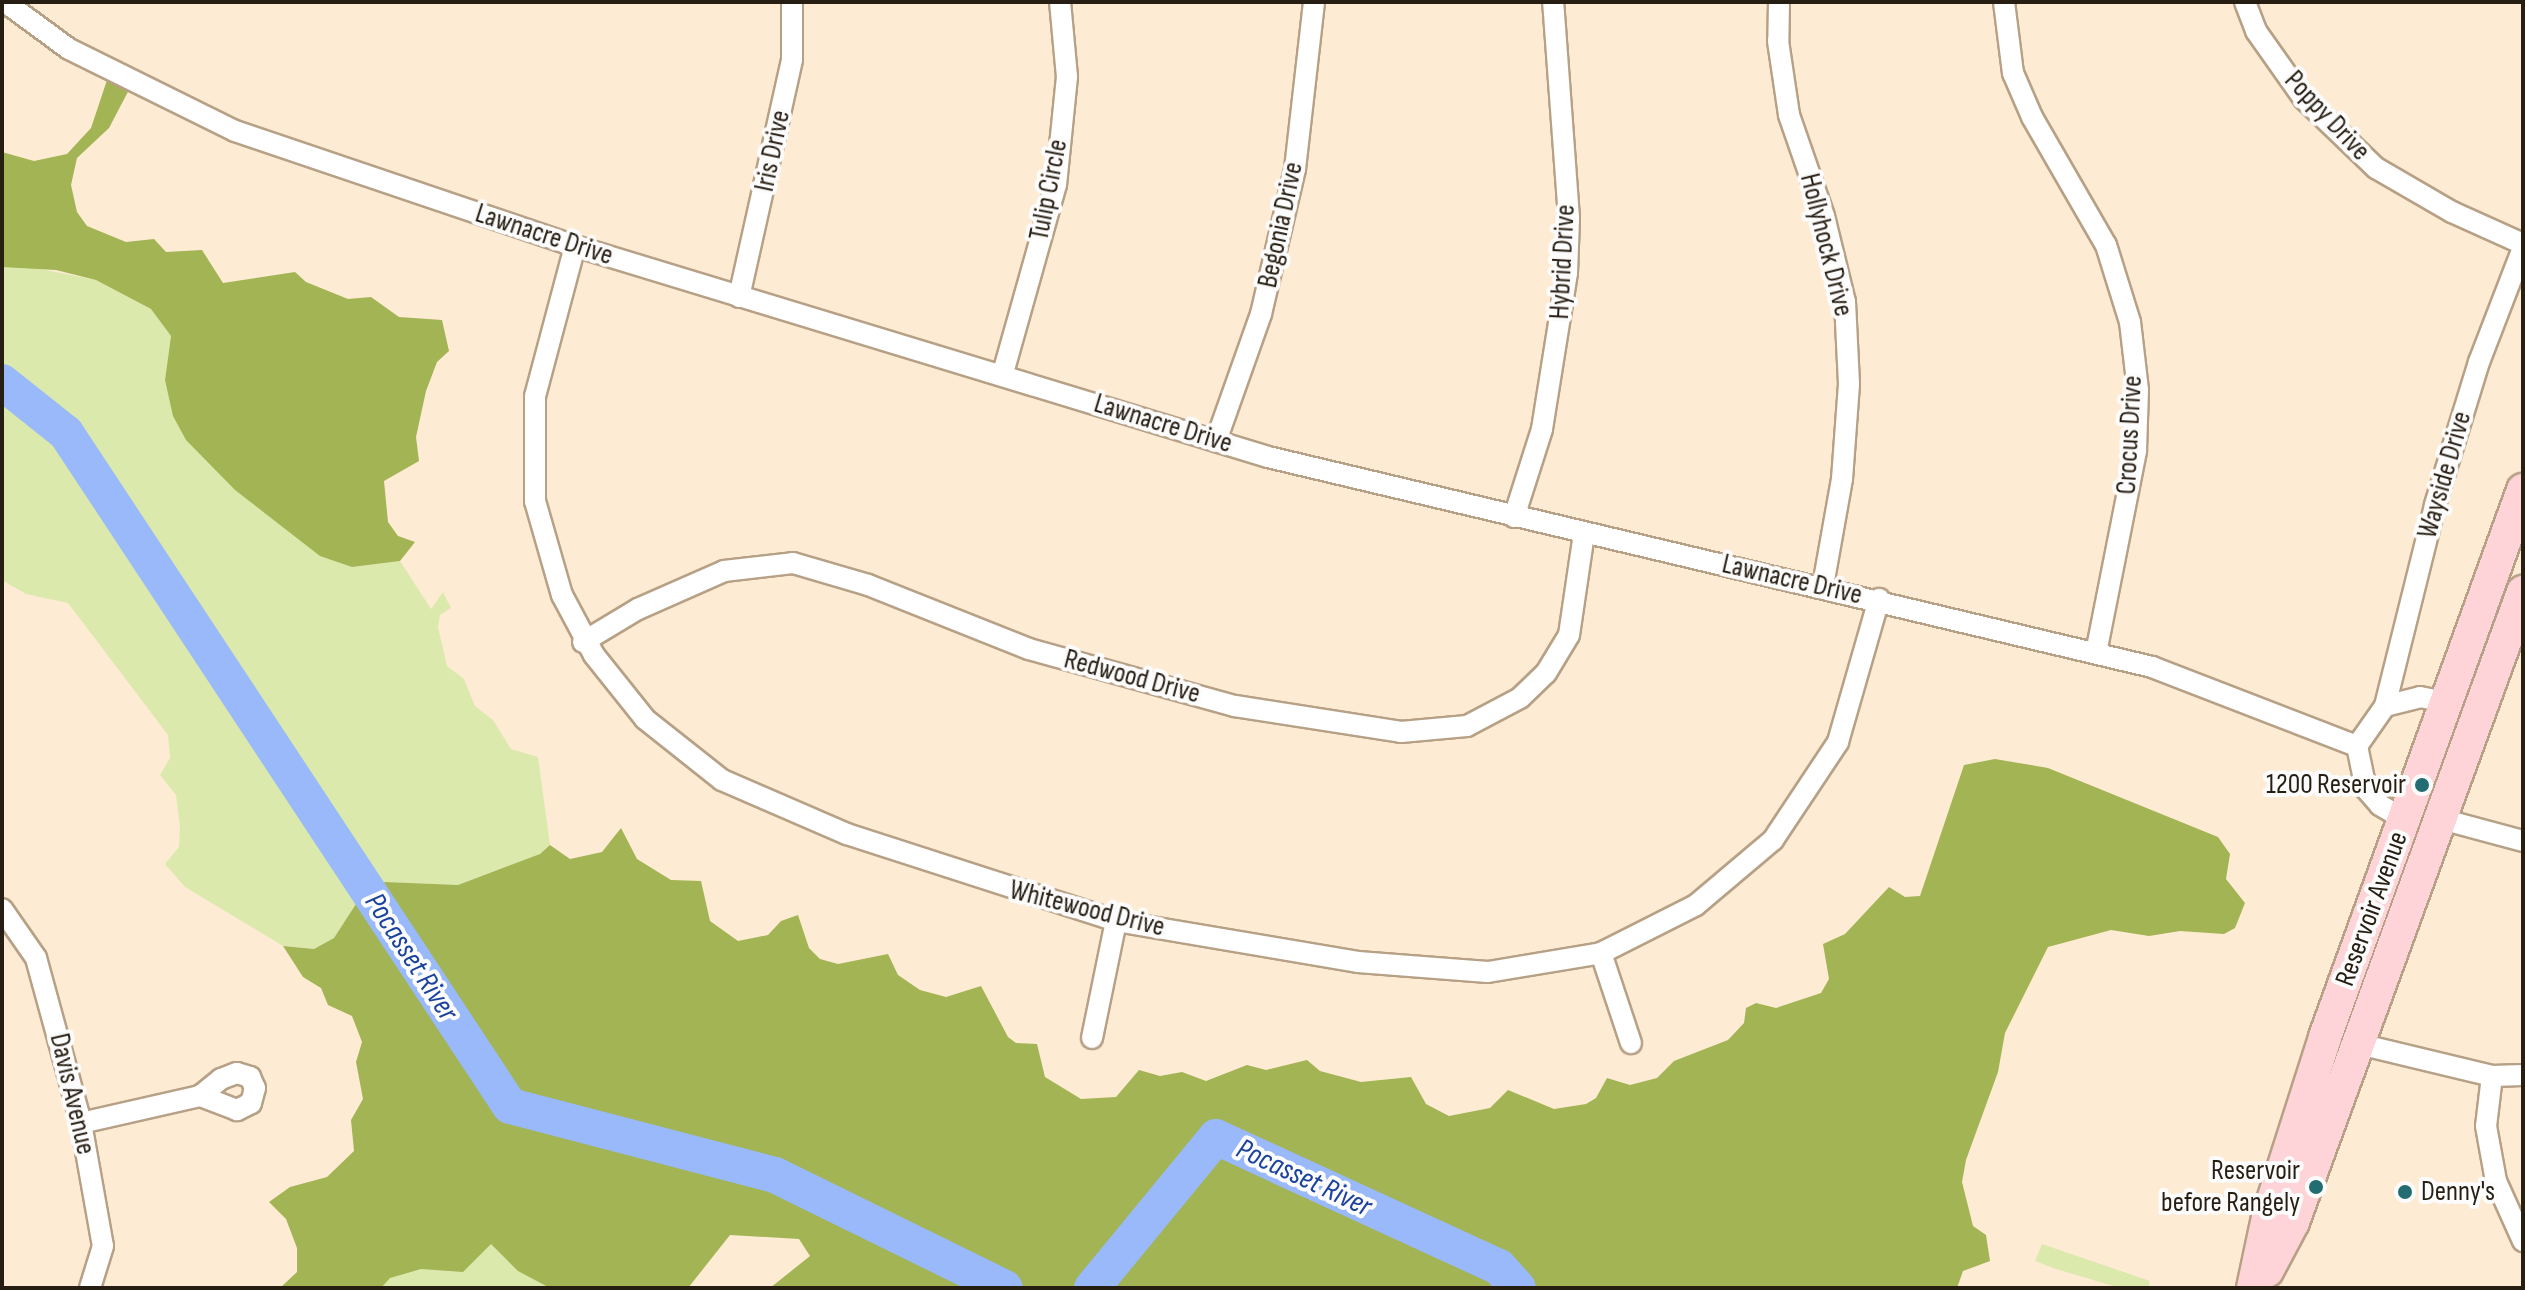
<!DOCTYPE html>
<html>
<head>
<meta charset="utf-8">
<style>
	body { margin:0 }
	#map { position:relative; width:2525px; height:1290px; overflow:hidden; background:#feebd4; font-family:"Sofia Sans Condensed",sans-serif }
	div>[style] { position:absolute }
	.green>* { inset:0; background:#dbe9ad }
	.forest>* { inset:0; background:#a2b453 }
	.river>* { height:36px; margin:-18px; padding:0 18px; transform-origin:18px; border-radius:18px; background:#99b9fa }
	.roads { filter:drop-shadow(2px 0 #b7a186) drop-shadow(-2px 0 #b7a186) drop-shadow(0 2px #b7a186) drop-shadow(0 -2px #b7a186) }
	.minor>* { height:20px; margin:-10px; padding:0 10px; transform-origin:10px; border-radius:10px; background:#fff }
	.primary>* { height:32px; margin:-16px; padding:0 16px; transform-origin:16px; border-radius:16px; background:#ffd4d8 }
	.dots>* { width:22px; height:22px; translate:-50% -50%; box-sizing:border-box; border:4px solid #fcfcfc; border-radius:50% }
	span { translate:-50% -50%; white-space:nowrap; text-align:center; line-height:1.15; -webkit-text-stroke:8px #fcfcfc; paint-order:stroke }
	.street-label { font-size:28px; color:#271e13 }
	.poi-label { font-size:28px; color:#271e13 }
	.right { translate:-100% -50%; text-align:right }
	.left { translate:0 -50%; text-align:left }
	.water-label { font-size:30px; color:#1b429d; font-style:italic }
	.frame { position:absolute; inset:0; border:4px solid #271e13; pointer-events:none }
</style>
</head>
<body>
<div id="map">
	<div class="green">
		<i style="clip-path:polygon(20px 265px,96px 280px,151px 309px,171px 336px,165px 380px,352px 567px,400px 561px,431px 609px,443px 592px,451px 608px,440px 615px,438px 627px,447px 666px,464px 679px,475px 706px,493px 720px,511px 749px,538px 757px,550px 845px,540px 854px,458px 885px,385px 882px,365px 890px,334px 938px,314px 949px,283px 946px,185px 887px,165px 864px,179px 847px,180px 827px,176px 795px,160px 775px,170px 758px,168px 735px,68px 603px,26px 594px,2px 580px,2px 267px)"></i>
		<i style="clip-path:polygon(482px 1201px,573px 1288px,345px 1288px)"></i>
		<i style="clip-path:polygon(2042px 1244px,2150px 1281px,2148px 1288px,2120px 1288px,2056px 1269px,2035px 1261px)"></i>
	</div>
	<div class="forest">
		<i style="clip-path:polygon(109px 74px,131px 86px,109px 128px,77px 158px,71px 185px,77px 212px,87px 226px,126px 242px,154px 239px,166px 252px,202px 250px,223px 283px,295px 272px,306px 282px,348px 299px,371px 297px,399px 317px,442px 320px,449px 351px,437px 362px,426px 391px,416px 437px,419px 461px,384px 481px,388px 522px,398px 536px,415px 542px,400px 561px,352px 567px,320px 556px,235px 490px,186px 440px,173px 416px,165px 380px,171px 336px,151px 309px,96px 280px,56px 270px,2px 267px,2px 152px,34px 161px,67px 154px,91px 128px)"></i>
		<i style="clip-path:polygon(1995px 759px,2048px 768px,2218px 837px,2230px 854px,2226px 879px,2245px 903px,2235px 928px,2224px 934px,2180px 931px,2149px 936px,2111px 930px,2048px 947px,2005px 1033px,1998px 1072px,1966px 1160px,1962px 1182px,1973px 1226px,1986px 1235px,1990px 1261px,1963px 1271px,1957px 1288px,770px 1288px,810px 1256px,799px 1239px,730px 1235px,688px 1288px,550px 1288px,518px 1271px,491px 1244px,463px 1272px,421px 1269px,390px 1278px,381px 1288px,280px 1288px,297px 1272px,297px 1248px,286px 1219px,269px 1202px,290px 1187px,327px 1177px,354px 1151px,351px 1120px,363px 1099px,356px 1062px,362px 1042px,352px 1016px,328px 1005px,321px 988px,303px 977px,283px 946px,314px 949px,334px 938px,365px 890px,385px 882px,458px 885px,540px 854px,550px 845px,570px 859px,602px 852px,621px 828px,637px 859px,671px 880px,701px 881px,710px 921px,738px 941px,768px 935px,781px 921px,798px 915px,809px 948px,820px 959px,838px 964px,888px 954px,898px 975px,920px 990px,946px 997px,981px 986px,1008px 1037px,1016px 1043px,1037px 1044px,1045px 1077px,1081px 1099px,1116px 1097px,1139px 1070px,1160px 1076px,1182px 1072px,1206px 1081px,1247px 1065px,1266px 1070px,1307px 1060px,1320px 1071px,1361px 1082px,1411px 1077px,1426px 1104px,1449px 1116px,1490px 1108px,1508px 1090px,1554px 1109px,1586px 1104px,1596px 1098px,1607px 1078px,1630px 1085px,1657px 1078px,1674px 1061px,1728px 1040px,1744px 1023px,1746px 1008px,1756px 1003px,1776px 1008px,1821px 993px,1829px 979px,1823px 944px,1845px 934px,1889px 887px,1905px 897px,1920px 896px,1964px 765px)"></i>
	</div>
	<div class="river">
		<i style="left:2px;top:382px;width:82px;rotate:38.6deg"></i>
		<i style="left:66px;top:433px;width:806px;rotate:56.59deg"></i>
		<i style="left:510px;top:1106px;width:274px;rotate:14.6deg"></i>
		<i style="left:775px;top:1175px;width:256px;rotate:26.2deg"></i>
		<i style="left:1092px;top:1288px;width:195px;rotate:-50.6deg"></i>
		<i style="left:1216px;top:1137px;width:311px;rotate:24.7deg"></i>
		<i style="left:1499px;top:1267px;width:28px;rotate:48deg"></i>
	</div>
	<div class="roads">
		<div class="minor">
			<i style="left:5px;top:2px;width:79px;rotate:36.3deg"></i>
			<i style="left:69px;top:49px;width:185px;rotate:26.3deg"></i>
			<i style="left:235px;top:131px;width:359px;rotate:18.7deg"></i>
			<i style="left:575px;top:246px;width:724px;rotate:16.93deg"></i>
			<i style="left:1268px;top:457px;width:909px;rotate:13.36deg"></i>
			<i style="left:2152px;top:667px;width:220px;rotate:21.1deg"></i>
			<i style="left:1779px;top:2px;width:39px;rotate:91deg"></i>
			<i style="left:1778px;top:41px;width:75px;rotate:81.5deg"></i>
			<i style="left:1789px;top:115px;width:107px;rotate:70.9deg"></i>
			<i style="left:1824px;top:216px;width:89px;rotate:76.3deg"></i>
			<i style="left:1845px;top:302px;width:82px;rotate:87.2deg"></i>
			<i style="left:1849px;top:384px;width:95px;rotate:94.2deg"></i>
			<i style="left:1842px;top:479px;width:109px;rotate:100.1deg"></i>
			<i style="left:2004px;top:2px;width:72px;rotate:82.8deg"></i>
			<i style="left:2013px;top:73px;width:48px;rotate:66.6deg"></i>
			<i style="left:2032px;top:117px;width:148px;rotate:60deg"></i>
			<i style="left:2106px;top:245px;width:81px;rotate:72.7deg"></i>
			<i style="left:2130px;top:322px;width:68px;rotate:83.3deg"></i>
			<i style="left:2138px;top:390px;width:61px;rotate:91.9deg"></i>
			<i style="left:2136px;top:451px;width:206px;rotate:101.2deg"></i>
			<i style="left:2245px;top:2px;width:31px;rotate:69deg"></i>
			<i style="left:2256px;top:31px;width:83px;rotate:54.8deg"></i>
			<i style="left:2304px;top:99px;width:100px;rotate:43.8deg"></i>
			<i style="left:2376px;top:168px;width:88px;rotate:30.1deg"></i>
			<i style="left:2452px;top:212px;width:78px;rotate:24.3deg"></i>
			<i style="left:575px;top:246px;width:155px;rotate:104.9deg"></i>
			<i style="left:535px;top:396px;width:105px;rotate:90deg"></i>
			<i style="left:535px;top:501px;width:98px;rotate:74deg"></i>
			<i style="left:562px;top:595px;width:68px;rotate:61.9deg"></i>
			<i style="left:594px;top:655px;width:82px;rotate:51.4deg"></i>
			<i style="left:645px;top:719px;width:98px;rotate:38.4deg"></i>
			<i style="left:722px;top:780px;width:136px;rotate:23.4deg"></i>
			<i style="left:847px;top:834px;width:283px;rotate:17.9deg"></i>
			<i style="left:1116px;top:921px;width:245px;rotate:9.6deg"></i>
			<i style="left:1358px;top:962px;width:130px;rotate:4.4deg"></i>
			<i style="left:1488px;top:972px;width:115px;rotate:-9.5deg"></i>
			<i style="left:1601px;top:953px;width:106px;rotate:-26.8deg"></i>
			<i style="left:1696px;top:905px;width:101px;rotate:-40.2deg"></i>
			<i style="left:1773px;top:840px;width:118px;rotate:-56.4deg"></i>
			<i style="left:1838px;top:742px;width:149px;rotate:-74deg"></i>
			<i style="left:739px;top:297px;width:244px;rotate:-77.4deg"></i>
			<i style="left:792px;top:59px;width:57px;rotate:-90deg"></i>
			<i style="left:1003px;top:373px;width:195px;rotate:-74.3deg"></i>
			<i style="left:1056px;top:185px;width:109px;rotate:-84.2deg"></i>
			<i style="left:1067px;top:77px;width:75px;rotate:-95.3deg"></i>
			<i style="left:1216px;top:441px;width:135px;rotate:-70.5deg"></i>
			<i style="left:1261px;top:314px;width:149px;rotate:-76.8deg"></i>
			<i style="left:1295px;top:169px;width:168px;rotate:-83.5deg"></i>
			<i style="left:1514px;top:517px;width:92px;rotate:-72.3deg"></i>
			<i style="left:1542px;top:429px;width:158px;rotate:-80.9deg"></i>
			<i style="left:1567px;top:273px;width:55px;rotate:-87.9deg"></i>
			<i style="left:1569px;top:218px;width:217px;rotate:-94.2deg"></i>
			<i style="left:583px;top:642px;width:64px;rotate:-31deg"></i>
			<i style="left:638px;top:609px;width:94px;rotate:-23.8deg"></i>
			<i style="left:724px;top:571px;width:69px;rotate:-6.6deg"></i>
			<i style="left:793px;top:563px;width:78px;rotate:16.3deg"></i>
			<i style="left:868px;top:585px;width:173px;rotate:21.7deg"></i>
			<i style="left:1029px;top:649px;width:214px;rotate:15.5deg"></i>
			<i style="left:1235px;top:706px;width:168px;rotate:8.9deg"></i>
			<i style="left:1401px;top:732px;width:66px;rotate:-5.2deg"></i>
			<i style="left:1467px;top:726px;width:60px;rotate:-27.8deg"></i>
			<i style="left:1520px;top:698px;width:36px;rotate:-44deg"></i>
			<i style="left:1546px;top:673px;width:44px;rotate:-58.8deg"></i>
			<i style="left:1569px;top:635px;width:103px;rotate:-81.6deg"></i>
			<i style="left:2385px;top:706px;width:207px;rotate:-76deg"></i>
			<i style="left:2435px;top:505px;width:150px;rotate:-72.9deg"></i>
			<i style="left:2479px;top:362px;width:122px;rotate:-68.9deg"></i>
			<i style="left:2404px;top:819px;width:28px;rotate:-150deg"></i>
			<i style="left:2380px;top:805px;width:21px;rotate:-131deg"></i>
			<i style="left:2366px;top:789px;width:44px;rotate:-101.8deg"></i>
			<i style="left:2357px;top:746px;width:49px;rotate:-55deg"></i>
			<i style="left:2385px;top:706px;width:36px;rotate:-14deg"></i>
			<i style="left:2420px;top:697px;width:26px;rotate:11deg"></i>
			<i style="left:2441px;top:819px;width:85px;rotate:15deg"></i>
			<i style="left:2px;top:909px;width:60px;rotate:55.2deg"></i>
			<i style="left:36px;top:958px;width:171px;rotate:74.7deg"></i>
			<i style="left:81px;top:1123px;width:125px;rotate:79.9deg"></i>
			<i style="left:103px;top:1246px;width:44px;rotate:107.2deg"></i>
			<i style="left:1601px;top:953px;width:95px;rotate:71.6deg"></i>
			<i style="left:1092px;top:1038px;width:119px;rotate:-78.4deg"></i>
			<i style="left:2359px;top:1044px;width:137px;rotate:13.5deg"></i>
			<i style="left:2492px;top:1076px;width:31px;rotate:-2deg"></i>
			<i style="left:2492px;top:1076px;width:50px;rotate:96.8deg"></i>
			<i style="left:2486px;top:1126px;width:56px;rotate:79.7deg"></i>
			<i style="left:2496px;top:1181px;width:66px;rotate:65.8deg"></i>
			<i style="left:81px;top:1123px;width:122px;rotate:-12.8deg"></i>
			<i style="left:200px;top:1096px;width:27px;rotate:-39deg"></i>
			<i style="left:221px;top:1079px;width:17px;rotate:-21deg"></i>
			<i style="left:237px;top:1073px;width:14px;rotate:17deg"></i>
			<i style="left:250px;top:1077px;width:12px;rotate:66deg"></i>
			<i style="left:255px;top:1088px;width:16px;rotate:105deg"></i>
			<i style="left:251px;top:1103px;width:16px;rotate:153deg"></i>
			<i style="left:237px;top:1110px;width:40px;rotate:-159deg"></i>
		</div>
		<div class="primary">
			<i style="left:2267px;top:1271px;width:55px;rotate:-62deg"></i>
			<i style="left:2293px;top:1222px;width:671px;rotate:-69.94deg"></i>
			<i style="left:2253px;top:1288px;width:77px;rotate:-78deg"></i>
			<i style="left:2269px;top:1213px;width:185px;rotate:-72.3deg"></i>
			<i style="left:2325px;top:1037px;width:582px;rotate:-70.1deg"></i>
		</div>
	</div>
	<div class="dots">
		<i style="left:2422px;top:785px;background:#226d71"></i>
		<i style="left:2316px;top:1187px;background:#226d71"></i>
		<i style="left:2405px;top:1192px;background:#226d71"></i>
	</div>
	<div class="street-label">
		<span style="left:2327px;top:116px;rotate:47deg">Poppy Drive</span>
		<span style="left:773px;top:151px;rotate:-78deg">Iris Drive</span>
		<span style="left:1049px;top:190px;rotate:-79deg">Tulip Circle</span>
		<span style="left:1281px;top:225px;rotate:-78deg">Begonia Drive</span>
		<span style="left:544px;top:235px;rotate:18deg">Lawnacre Drive</span>
		<span style="left:1826px;top:245px;rotate:76deg">Hollyhock Drive</span>
		<span style="left:1563px;top:262px;rotate:-87deg">Hybrid Drive</span>
		<span style="left:1163px;top:424px;rotate:17deg">Lawnacre Drive</span>
		<span style="left:2130px;top:435px;rotate:-87deg">Crocus Drive</span>
		<span style="left:2445px;top:475px;rotate:-74deg">Wayside Drive</span>
		<span style="left:1792px;top:580px;rotate:13deg">Lawnacre Drive</span>
		<span style="left:1132px;top:677px;rotate:15deg">Redwood Drive</span>
		<span style="left:1087px;top:909px;rotate:14deg">Whitewood Drive</span>
		<span style="left:2372px;top:909px;rotate:-70deg">Reservoir Avenue</span>
		<span style="left:72px;top:1094px;rotate:77deg">Davis Avenue</span>
	</div>
	<div class="poi-label">
		<span class="right" style="left:2406px;top:785px">1200 Reservoir</span>
		<span class="right" style="left:2300px;top:1187px">Reservoir<br>before Rangely</span>
		<span class="left" style="left:2421px;top:1192px">Denny's</span>
	</div>
	<div class="water-label">
		<span style="left:411px;top:957px;rotate:57deg">Pocasset River</span>
		<span style="left:1304px;top:1178px;rotate:25deg">Pocasset River</span>
	</div>
	<div class="frame"></div>
</div>
</body>
</html>
